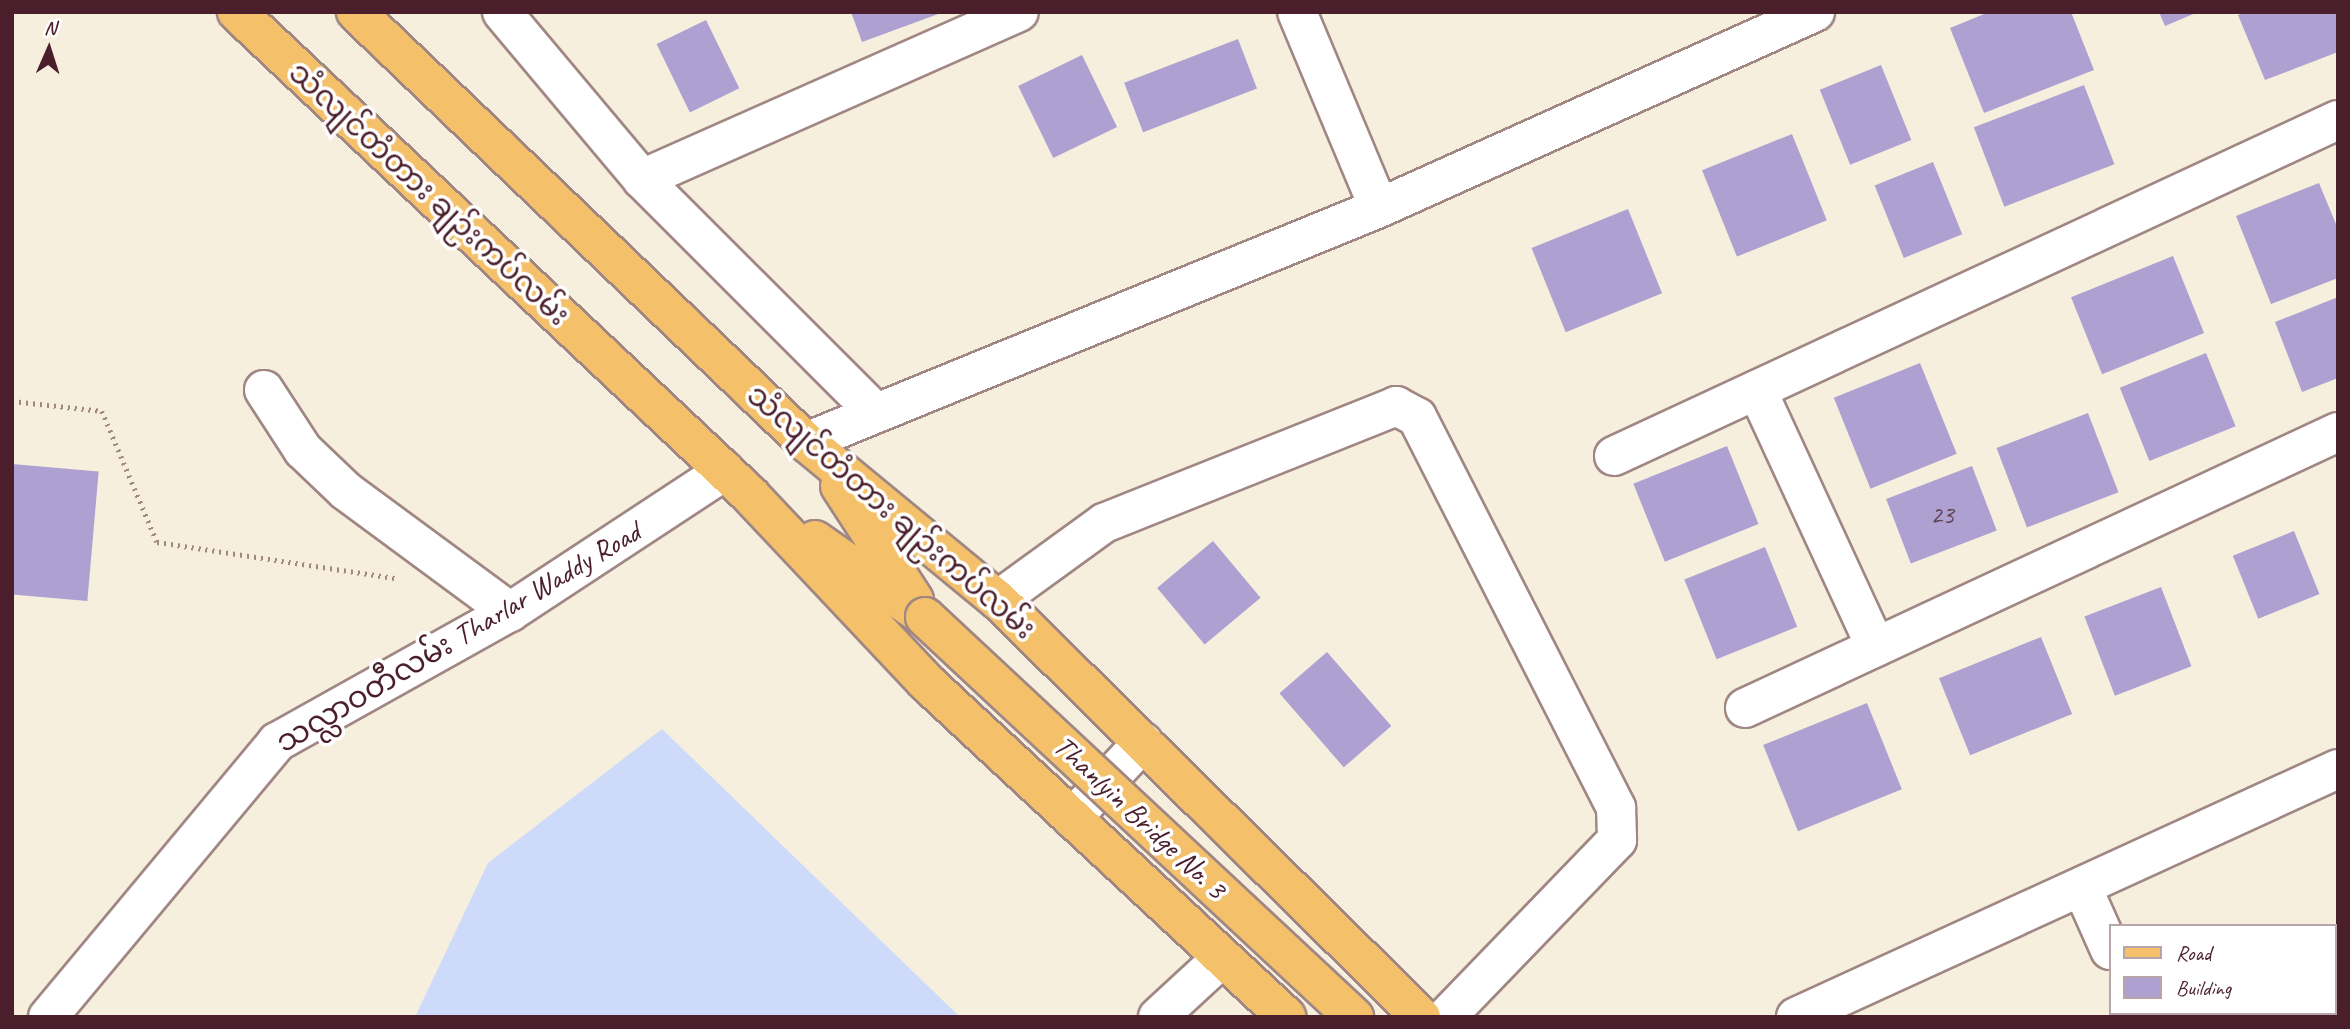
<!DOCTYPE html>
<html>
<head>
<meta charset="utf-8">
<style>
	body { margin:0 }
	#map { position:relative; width:2350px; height:1029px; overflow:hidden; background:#f6efde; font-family:Caveat,"Noto Sans Myanmar",sans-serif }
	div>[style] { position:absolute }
	.built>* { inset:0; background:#cedafa }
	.building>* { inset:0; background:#aea1d1; transform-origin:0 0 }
	.path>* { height:4.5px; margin-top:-2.25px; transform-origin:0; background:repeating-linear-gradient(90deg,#a08784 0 2px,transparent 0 7px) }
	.roads { filter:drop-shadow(2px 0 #a08784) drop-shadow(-2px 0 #a08784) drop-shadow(0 2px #a08784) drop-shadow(0 -2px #a08784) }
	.minor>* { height:38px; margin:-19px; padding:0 19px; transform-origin:19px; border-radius:19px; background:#fff }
	.major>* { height:38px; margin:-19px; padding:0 19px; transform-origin:19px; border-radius:19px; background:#f4c16a }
	.bridges { filter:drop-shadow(2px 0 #a08784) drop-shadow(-2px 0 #a08784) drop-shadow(0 2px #a08784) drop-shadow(0 -2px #a08784) }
	.major-bridge>* { height:38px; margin:-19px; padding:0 19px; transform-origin:19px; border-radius:19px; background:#f4c16a }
	span { translate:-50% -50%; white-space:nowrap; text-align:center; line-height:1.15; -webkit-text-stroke:7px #fff; paint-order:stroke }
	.number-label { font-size:26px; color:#634054 }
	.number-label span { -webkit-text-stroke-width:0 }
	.street-label { font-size:30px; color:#4a1f2b }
	.frame { position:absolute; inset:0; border:14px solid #4a1f2b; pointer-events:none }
	.legend { position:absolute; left:2109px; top:924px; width:228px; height:91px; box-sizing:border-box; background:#fff; border:2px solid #b7a5aa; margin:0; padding:9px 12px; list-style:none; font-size:21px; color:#4a1f2b }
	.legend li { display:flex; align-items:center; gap:14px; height:35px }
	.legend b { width:35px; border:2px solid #b7a5aa }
	.north { position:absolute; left:14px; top:14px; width:70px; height:70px; -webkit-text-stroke:5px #fff; paint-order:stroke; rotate:3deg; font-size:19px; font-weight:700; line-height:28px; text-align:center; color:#4a1f2b }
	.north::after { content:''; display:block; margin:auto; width:24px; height:32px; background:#4a1f2b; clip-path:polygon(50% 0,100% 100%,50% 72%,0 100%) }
</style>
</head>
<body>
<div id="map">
	<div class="built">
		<i style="clip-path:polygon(662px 729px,960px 1017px,415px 1017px,488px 863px)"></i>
	</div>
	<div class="building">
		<i style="clip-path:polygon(851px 12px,941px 12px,941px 13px,862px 42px)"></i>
		<i style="clip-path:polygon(1989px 12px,2071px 12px,2094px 70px,1984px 113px,1950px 28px)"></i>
		<i style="clip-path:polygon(2159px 12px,2198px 12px,2165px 26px)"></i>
		<i style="clip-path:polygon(2245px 12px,2338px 12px,2338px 52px,2265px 80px,2238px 15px)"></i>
		<i style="left:706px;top:20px;width:76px;height:55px;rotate:64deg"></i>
		<i style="left:1238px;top:39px;width:53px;height:122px;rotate:69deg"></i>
		<i style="left:1082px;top:55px;width:80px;height:71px;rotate:64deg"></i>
		<i style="left:1881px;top:65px;width:81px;height:66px;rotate:68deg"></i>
		<i style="left:2084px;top:85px;width:85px;height:118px;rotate:69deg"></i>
		<i style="left:1792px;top:134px;width:93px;height:97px;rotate:68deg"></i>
		<i style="left:1933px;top:162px;width:78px;height:63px;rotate:68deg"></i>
		<i style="clip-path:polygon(2319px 183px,2338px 229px,2338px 278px,2271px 304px,2236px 216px)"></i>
		<i style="left:1628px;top:209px;width:91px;height:104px;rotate:68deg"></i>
		<i style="left:2173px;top:256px;width:83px;height:110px;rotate:68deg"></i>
		<i style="clip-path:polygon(2338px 297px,2338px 378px,2302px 392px,2275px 322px)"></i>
		<i style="left:2206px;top:353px;width:79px;height:93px;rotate:68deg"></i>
		<i style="left:1920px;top:363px;width:98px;height:93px;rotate:68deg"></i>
		<i style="left:2088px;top:413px;width:85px;height:98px;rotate:69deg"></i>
		<i style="left:1727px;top:446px;width:84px;height:101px;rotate:68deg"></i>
		<i style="left:12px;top:464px;width:87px;height:130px;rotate:5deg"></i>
		<i style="left:1972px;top:466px;width:69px;height:92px;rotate:69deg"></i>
		<i style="left:2294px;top:531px;width:68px;height:66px;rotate:68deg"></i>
		<i style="left:1213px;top:541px;width:74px;height:73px;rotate:50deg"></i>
		<i style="left:1765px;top:547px;width:86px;height:87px;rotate:68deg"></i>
		<i style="left:2161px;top:587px;width:85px;height:82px;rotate:69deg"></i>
		<i style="left:2041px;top:637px;width:83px;height:110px;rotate:68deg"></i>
		<i style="left:1327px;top:652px;width:98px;height:63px;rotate:49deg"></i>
		<i style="left:1867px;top:703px;width:93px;height:112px;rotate:68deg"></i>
	</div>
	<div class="path">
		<i style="left:12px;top:401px;width:91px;rotate:6.3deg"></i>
		<i style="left:102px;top:411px;width:142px;rotate:67.2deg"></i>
		<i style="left:157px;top:542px;width:242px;rotate:8.6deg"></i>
	</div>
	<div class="roads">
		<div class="minor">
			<i style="left:502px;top:12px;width:218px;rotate:50deg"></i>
			<i style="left:642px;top:179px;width:330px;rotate:45deg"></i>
			<i style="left:1297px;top:12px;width:212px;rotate:67.3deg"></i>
			<i style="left:642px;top:179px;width:412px;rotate:-23.9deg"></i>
			<i style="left:264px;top:390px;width:72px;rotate:57deg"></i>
			<i style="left:303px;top:450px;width:59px;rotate:43.6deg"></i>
			<i style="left:346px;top:491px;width:204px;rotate:36.4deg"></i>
			<i style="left:1757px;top:390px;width:283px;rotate:65.2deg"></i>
			<i style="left:806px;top:442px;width:619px;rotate:-22.21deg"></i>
			<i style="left:1379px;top:208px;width:478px;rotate:-24.2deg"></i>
			<i style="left:1614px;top:456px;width:798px;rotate:-24.9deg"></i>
			<i style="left:998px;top:600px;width:131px;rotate:-36deg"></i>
			<i style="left:1104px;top:523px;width:315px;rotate:-21.8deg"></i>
			<i style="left:1396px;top:406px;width:24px;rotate:28deg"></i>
			<i style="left:1417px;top:417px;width:439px;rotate:63deg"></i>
			<i style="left:1616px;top:808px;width:32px;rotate:88deg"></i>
			<i style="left:1617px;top:840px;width:246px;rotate:134deg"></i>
			<i style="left:1745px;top:708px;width:654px;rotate:-24.96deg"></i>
			<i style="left:1072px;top:818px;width:104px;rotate:-46.9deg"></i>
			<i style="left:2082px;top:887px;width:69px;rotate:66deg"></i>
			<i style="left:2140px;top:1013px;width:4px;rotate:76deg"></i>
			<i style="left:48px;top:1017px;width:358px;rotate:-50.2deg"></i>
			<i style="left:277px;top:742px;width:267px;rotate:-29.2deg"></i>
			<i style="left:510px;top:612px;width:257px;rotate:-33.3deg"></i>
			<i style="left:1158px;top:1017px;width:87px;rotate:-42.7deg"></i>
			<i style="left:1796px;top:1017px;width:596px;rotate:-24.59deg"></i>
		</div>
		<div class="major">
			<i style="left:237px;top:12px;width:705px;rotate:43.27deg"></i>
			<i style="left:750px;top:495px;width:257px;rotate:46.7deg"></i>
			<i style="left:926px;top:682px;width:492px;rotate:42.9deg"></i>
			<i style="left:356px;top:12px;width:622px;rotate:43.7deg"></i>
			<i style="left:806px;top:442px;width:249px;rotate:39.5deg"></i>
			<i style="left:998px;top:600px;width:594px;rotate:44.59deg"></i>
			<i style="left:840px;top:486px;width:136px;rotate:57deg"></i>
			<i style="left:815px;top:540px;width:134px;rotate:35deg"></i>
		</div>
	</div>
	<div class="bridges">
		<div class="major-bridge">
			<i style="left:925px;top:617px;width:587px;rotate:43deg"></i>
		</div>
	</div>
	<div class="number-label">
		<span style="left:1942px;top:515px">23</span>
	</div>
	<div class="street-label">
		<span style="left:429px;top:194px;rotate:43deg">သံလျင်တံတား ချဉ်းကပ်လမ်း</span>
		<span style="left:891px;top:512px;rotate:41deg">သံလျင်တံတား ချဉ်းကပ်လမ်း</span>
		<span style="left:458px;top:637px;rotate:-31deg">သလ္လာဝတီလမ်း Tharlar Waddy Road</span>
		<span style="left:1140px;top:817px;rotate:43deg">Thanlyin Bridge No. 3</span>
	</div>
	<div class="frame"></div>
	<ul class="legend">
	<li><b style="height:9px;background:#f4c16a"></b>Road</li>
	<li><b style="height:19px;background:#aea1d1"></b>Building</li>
	</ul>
	<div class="north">N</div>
</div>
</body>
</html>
